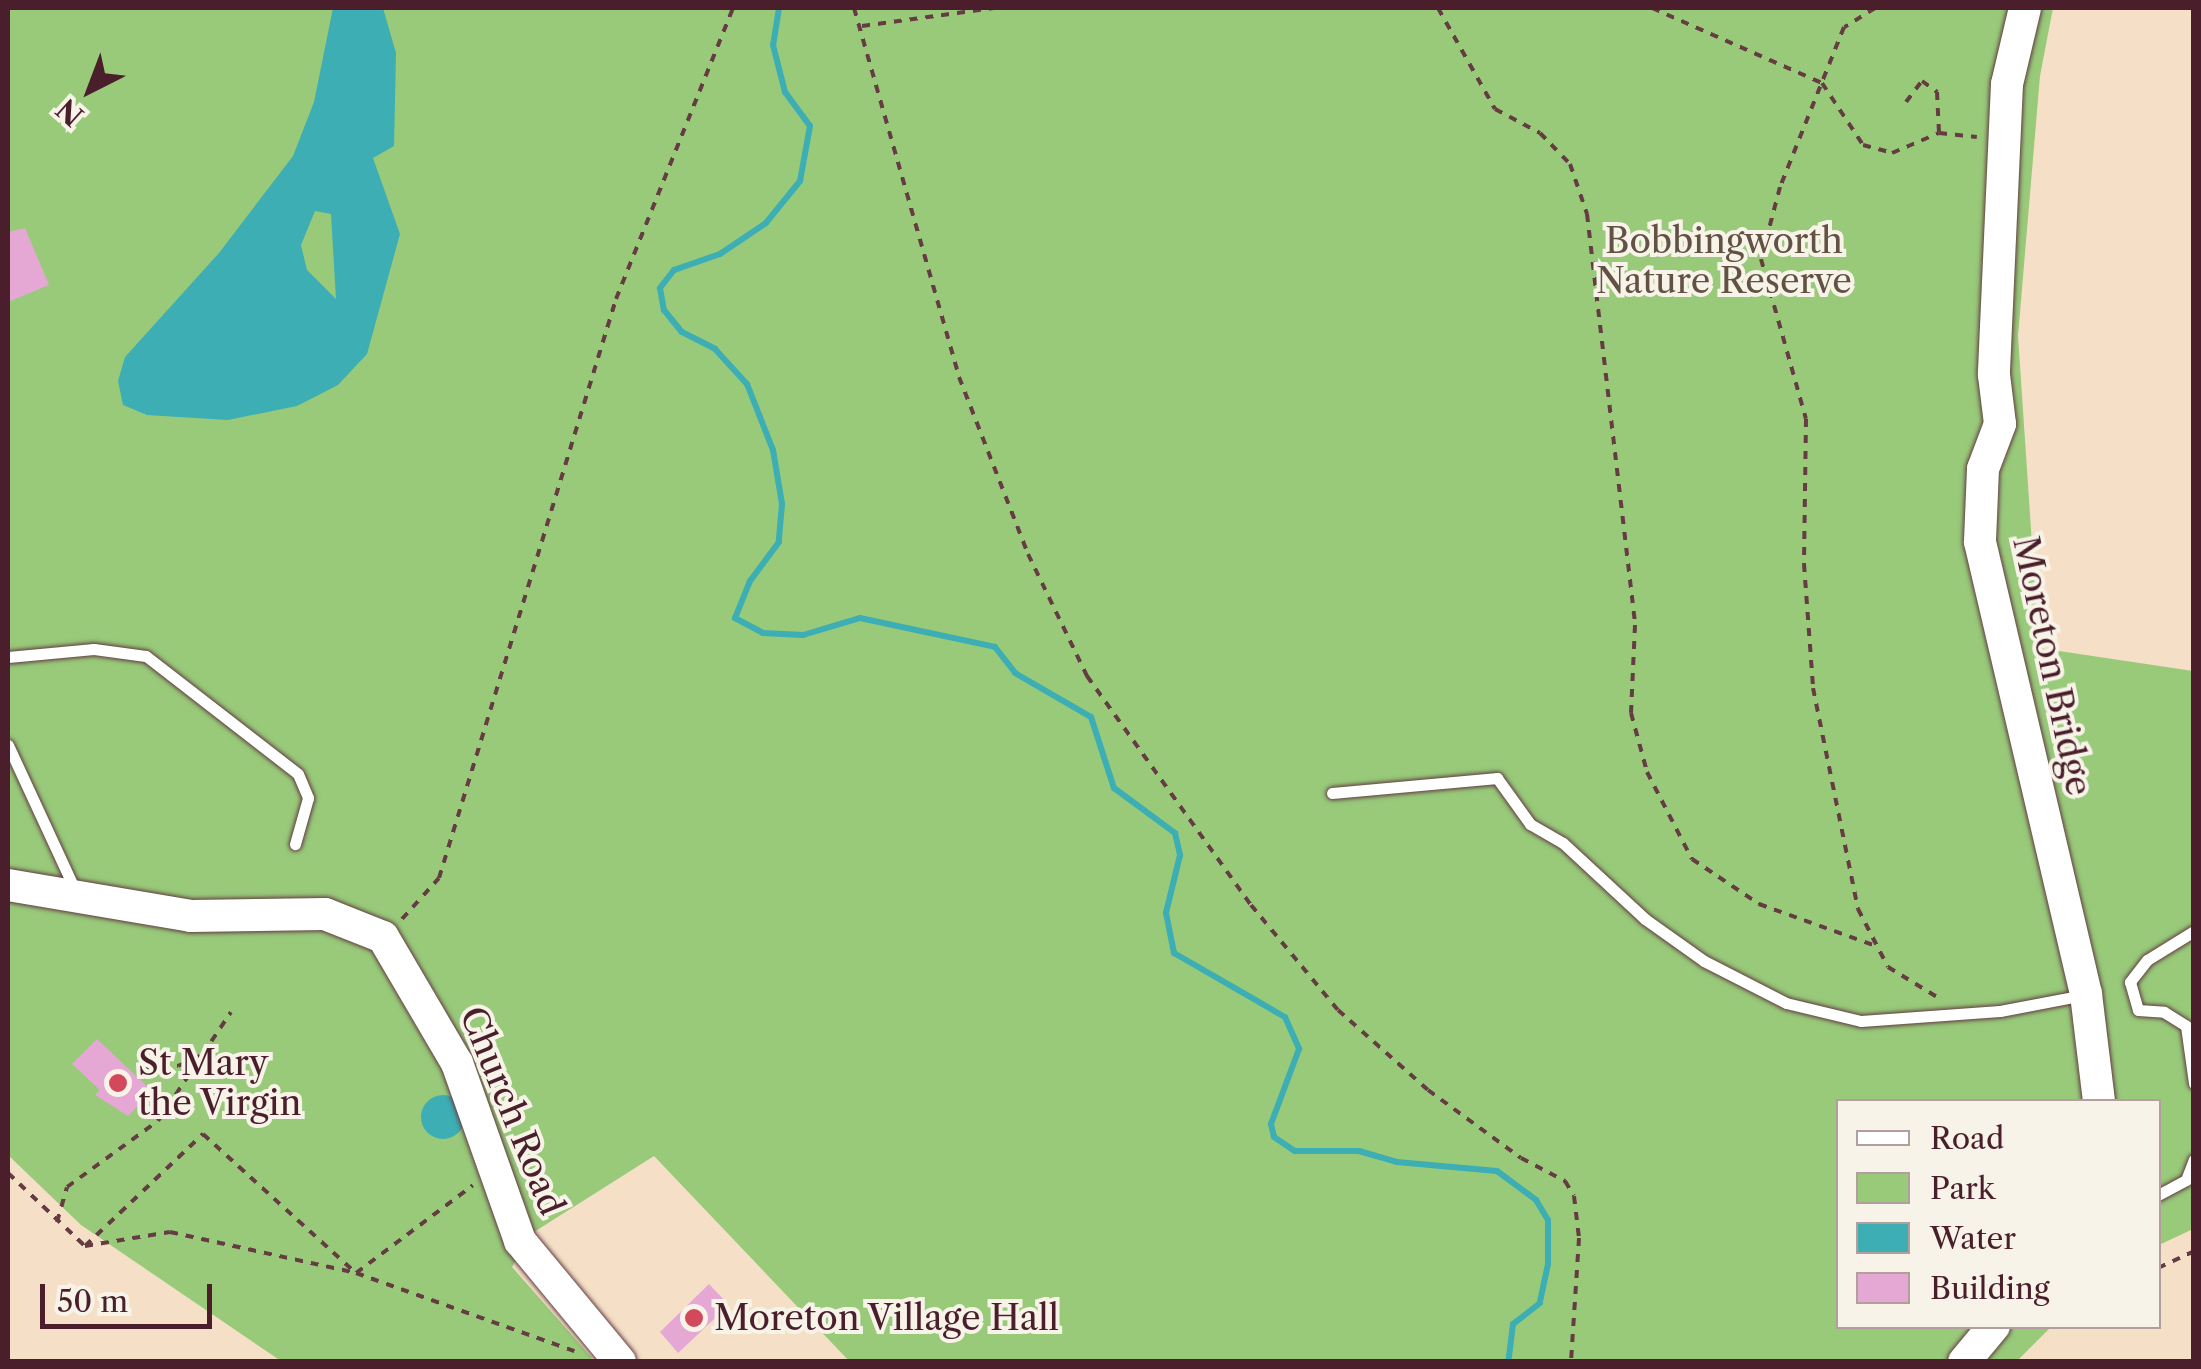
<!DOCTYPE html>
<html>
<head>
<meta charset="utf-8">
<style>
  body { margin:0 }
  #map { position:relative; width:2201px; height:1369px; overflow:hidden; background:#f5e0c7; font-family:"Libre Caslon Text",serif }
  div>[style] { position:absolute }
  .green>* { inset:0; background:#98ca7a }
  .water>* { inset:0; background:#3caeb4 }
  .round { border-radius:50% }
  .stream>* { height:6px; margin:-3px; padding:0 3px; transform-origin:3px; border-radius:3px; background:#3caeb4 }
  .building>* { inset:0; background:#e5a8d4 }
  .path>* { height:4px; margin-top:-2px; transform-origin:0; background:repeating-linear-gradient(90deg,#643c42 0 8px,transparent 0 16px) }
  .roads { filter:drop-shadow(0 0 2px #643c42) drop-shadow(0 0 2px #643c42) }
  .lane>* { height:11px; margin:-5.5px; padding:0 5.5px; transform-origin:5.5px; border-radius:5.5px; background:#fff }
  .secondary>* { height:32px; margin:-16px; padding:0 16px; transform-origin:16px; border-radius:16px; background:#fff }
  .dots>* { width:28px; height:28px; translate:-50% -50%; box-sizing:border-box; border:5px solid #f7f3e8; border-radius:50% }
  span { translate:-50% -50%; white-space:nowrap; text-align:center; line-height:1.15; -webkit-text-stroke:8px #f7f3e8; paint-order:stroke }
  .park-label { font-size:35px; color:#615243 }
  .street-label { font-size:35px; color:#4a1f2b }
  .poi-label { font-size:35px; color:#4a1f2b }
  .left { translate:0 -50%; text-align:left }
  .frame { position:absolute; inset:0; border:10px solid #4a1f2b; pointer-events:none }
  .legend { position:absolute; left:1836px; top:1099px; width:325px; height:230px; box-sizing:border-box; background:#f7f3e8; border:2px solid #b29e9c; margin:0; padding:12px 18px; list-style:none; font-size:30px; color:#4a1f2b }
  .legend li { display:flex; align-items:center; gap:20px; height:50px }
  .legend b { width:50px; border:2px solid #b29e9c }
  .north { position:absolute; left:40px; top:40px; width:100px; height:100px; -webkit-text-stroke:8px #f7f3e8; paint-order:stroke; rotate:222deg; font-size:28px; font-weight:700; line-height:40px; text-align:center; color:#4a1f2b }
  .north::after { content:''; display:block; margin:auto; width:35px; height:45px; background:#4a1f2b; clip-path:polygon(50% 0,100% 100%,50% 72%,0 100%) }
  .scale { position:absolute; left:40px; top:1284px; width:172px; height:45px; box-sizing:border-box; border:5px solid #4a1f2b; border-top:0; padding-left:12px; font-size:30px; line-height:35px; white-space:nowrap; color:#4a1f2b; -webkit-text-stroke:8px #f7f3e8; paint-order:stroke }
</style>
</head>
<body>
<div id="map">
  <div class="green">
    <div style="clip-path:polygon(8px 8px,2053px 8px,2040px 76px,2018px 336px,2039px 648px,2193px 671px,2193px 1229px,2159px 1245px,2158px 1102px,1838px 1102px,1838px 1326px,2051px 1327px,2017px 1361px,850px 1362px,654px 1156px,534px 1232px,512px 1267px,592px 1358px,588px 1361px,281px 1361px,81px 1225px,8px 1155px)"></div>
  </div>
  <div class="water">
    <div style="clip-path:polygon(evenodd,333px 8px,383px 8px,396px 53px,394px 146px,373px 158px,400px 234px,367px 354px,338px 385px,297px 406px,228px 420px,147px 415px,123px 405px,118px 381px,125px 357px,219px 253px,293px 156px,314px 102px,333px 8px,315px 211px,331px 214px,336px 299px,307px 270px,301px 245px,315px 211px)"></div>
    <div class="round" style="left:421px;top:1095px;width:44px;height:44px"></div>
  </div>
  <div class="stream">
    <div style="left:779px;top:8px;width:37px;rotate:99deg"></div>
    <div style="left:773px;top:45px;width:49px;rotate:75.7deg"></div>
    <div style="left:785px;top:92px;width:42px;rotate:53.7deg"></div>
    <div style="left:810px;top:126px;width:56px;rotate:100.3deg"></div>
    <div style="left:800px;top:181px;width:54px;rotate:129deg"></div>
    <div style="left:766px;top:223px;width:55px;rotate:146deg"></div>
    <div style="left:720px;top:254px;width:49px;rotate:160.8deg"></div>
    <div style="left:674px;top:270px;width:23px;rotate:128deg"></div>
    <div style="left:660px;top:288px;width:22px;rotate:80deg"></div>
    <div style="left:664px;top:310px;width:28px;rotate:51deg"></div>
    <div style="left:682px;top:332px;width:37px;rotate:27deg"></div>
    <div style="left:715px;top:349px;width:47px;rotate:47.6deg"></div>
    <div style="left:747px;top:384px;width:71px;rotate:68.5deg"></div>
    <div style="left:773px;top:450px;width:55px;rotate:80.5deg"></div>
    <div style="left:782px;top:504px;width:38px;rotate:95deg"></div>
    <div style="left:779px;top:542px;width:49px;rotate:126.6deg"></div>
    <div style="left:750px;top:581px;width:40px;rotate:112deg"></div>
    <div style="left:735px;top:618px;width:32px;rotate:28deg"></div>
    <div style="left:763px;top:633px;width:40px;rotate:2.9deg"></div>
    <div style="left:803px;top:635px;width:59px;rotate:-16.6deg"></div>
    <div style="left:860px;top:618px;width:138px;rotate:12.1deg"></div>
    <div style="left:995px;top:647px;width:33px;rotate:52deg"></div>
    <div style="left:1015px;top:673px;width:88px;rotate:30.1deg"></div>
    <div style="left:1091px;top:717px;width:75px;rotate:72.1deg"></div>
    <div style="left:1114px;top:788px;width:76px;rotate:36.4deg"></div>
    <div style="left:1175px;top:833px;width:23px;rotate:77deg"></div>
    <div style="left:1180px;top:855px;width:60px;rotate:103.6deg"></div>
    <div style="left:1166px;top:913px;width:41px;rotate:78.7deg"></div>
    <div style="left:1174px;top:953px;width:128px;rotate:30deg"></div>
    <div style="left:1285px;top:1017px;width:35px;rotate:66deg"></div>
    <div style="left:1299px;top:1049px;width:80px;rotate:110.5deg"></div>
    <div style="left:1271px;top:1124px;width:13px;rotate:77deg"></div>
    <div style="left:1274px;top:1137px;width:25px;rotate:34deg"></div>
    <div style="left:1295px;top:1151px;width:64px"></div>
    <div style="left:1359px;top:1151px;width:40px;rotate:16deg"></div>
    <div style="left:1397px;top:1162px;width:100px;rotate:5.1deg"></div>
    <div style="left:1497px;top:1171px;width:49px;rotate:36.6deg"></div>
    <div style="left:1536px;top:1200px;width:23px;rotate:59deg"></div>
    <div style="left:1548px;top:1220px;width:44px;rotate:90deg"></div>
    <div style="left:1548px;top:1264px;width:40px;rotate:102deg"></div>
    <div style="left:1540px;top:1303px;width:34px;rotate:142deg"></div>
    <div style="left:1513px;top:1324px;width:38px;rotate:97deg"></div>
  </div>
  <div class="building">
    <div style="clip-path:polygon(25px 228px,49px 285px,8px 302px,8px 232px)"></div>
    <div style="clip-path:polygon(97px 1039px,152px 1091px,128px 1116px,95px 1095px,100px 1090px,72px 1064px)"></div>
    <div style="clip-path:polygon(709px 1284px,729px 1305px,678px 1353px,660px 1332px)"></div>
  </div>
  <div class="path">
    <div style="left:854px;top:8px;width:384px;rotate:74.1deg"></div>
    <div style="left:959px;top:377px;width:190px;rotate:68.7deg"></div>
    <div style="left:1028px;top:554px;width:136px;rotate:64.2deg"></div>
    <div style="left:1087px;top:676px;width:282px;rotate:54.4deg"></div>
    <div style="left:1251px;top:905px;width:136px;rotate:50.4deg"></div>
    <div style="left:1338px;top:1010px;width:120px;rotate:41.6deg"></div>
    <div style="left:1428px;top:1090px;width:115px;rotate:36.2deg"></div>
    <div style="left:1521px;top:1158px;width:50px;rotate:27.6deg"></div>
    <div style="left:1565px;top:1181px;width:17px;rotate:59deg"></div>
    <div style="left:1574px;top:1196px;width:42px;rotate:83.2deg"></div>
    <div style="left:1579px;top:1238px;width:124px;rotate:93.7deg"></div>
    <div style="left:1438px;top:8px;width:116px;rotate:60.6deg"></div>
    <div style="left:1495px;top:109px;width:51px;rotate:28.1deg"></div>
    <div style="left:1540px;top:133px;width:43px;rotate:45.9deg"></div>
    <div style="left:1570px;top:164px;width:53px;rotate:71.2deg"></div>
    <div style="left:1587px;top:214px;width:414px;rotate:83.3deg"></div>
    <div style="left:1635px;top:625px;width:88px;rotate:92.6deg"></div>
    <div style="left:1631px;top:713px;width:61px;rotate:74.8deg"></div>
    <div style="left:1647px;top:772px;width:98px;rotate:62.7deg"></div>
    <div style="left:1692px;top:859px;width:81px;rotate:33.9deg"></div>
    <div style="left:1759px;top:904px;width:121px;rotate:19.8deg"></div>
    <div style="left:1652px;top:8px;width:186px;rotate:23.8deg"></div>
    <div style="left:1822px;top:83px;width:74px;rotate:56.5deg"></div>
    <div style="left:1863px;top:145px;width:30px;rotate:15deg"></div>
    <div style="left:1892px;top:153px;width:51px;rotate:-23.1deg"></div>
    <div style="left:1939px;top:133px;width:38px;rotate:6deg"></div>
    <div style="left:1875px;top:8px;width:36px;rotate:148deg"></div>
    <div style="left:1844px;top:27px;width:172px;rotate:111.8deg"></div>
    <div style="left:1780px;top:187px;width:74px;rotate:104.8deg"></div>
    <div style="left:1761px;top:259px;width:166px;rotate:74.3deg"></div>
    <div style="left:1806px;top:419px;width:145px;rotate:90.8deg"></div>
    <div style="left:1804px;top:564px;width:124px;rotate:85.8deg"></div>
    <div style="left:1813px;top:688px;width:226px;rotate:78.5deg"></div>
    <div style="left:1858px;top:909px;width:65px;rotate:62.7deg"></div>
    <div style="left:1888px;top:967px;width:57px;rotate:31.5deg"></div>
    <div style="left:862px;top:26px;width:133px;rotate:-7.8deg"></div>
    <div style="left:1906px;top:102px;width:26px;rotate:-53deg"></div>
    <div style="left:1922px;top:81px;width:19px;rotate:36deg"></div>
    <div style="left:1937px;top:92px;width:41px;rotate:87.2deg"></div>
    <div style="left:402px;top:919px;width:55px;rotate:-47.9deg"></div>
    <div style="left:439px;top:878px;width:605px;rotate:-73deg"></div>
    <div style="left:616px;top:299px;width:314px;rotate:-68.1deg"></div>
    <div style="left:145px;top:1067px;width:33px;rotate:-2deg"></div>
    <div style="left:178px;top:1066px;width:31px;rotate:-25deg"></div>
    <div style="left:8px;top:1173px;width:106px;rotate:43.5deg"></div>
    <div style="left:85px;top:1246px;width:86px;rotate:-9.4deg"></div>
    <div style="left:170px;top:1232px;width:190px;rotate:12.4deg"></div>
    <div style="left:356px;top:1273px;width:232px;rotate:19.7deg"></div>
    <div style="left:57px;top:1222px;width:36px;rotate:-74deg"></div>
    <div style="left:67px;top:1187px;width:112px;rotate:-36deg"></div>
    <div style="left:158px;top:1121px;width:131px;rotate:-56.2deg"></div>
    <div style="left:85px;top:1246px;width:163px;rotate:-43.5deg"></div>
    <div style="left:203px;top:1134px;width:207px;rotate:42.3deg"></div>
    <div style="left:356px;top:1273px;width:146px;rotate:-36.9deg"></div>
    <div style="left:2158px;top:1268px;width:40px;rotate:-25deg"></div>
  </div>
  <div class="roads">
    <div class="lane">
      <div style="left:8px;top:657px;width:86px;rotate:-5.3deg"></div>
      <div style="left:94px;top:649px;width:52px;rotate:7.7deg"></div>
      <div style="left:146px;top:656px;width:192px;rotate:37.8deg"></div>
      <div style="left:298px;top:774px;width:26px;rotate:67deg"></div>
      <div style="left:308px;top:798px;width:48px;rotate:105.8deg"></div>
      <div style="left:8px;top:745px;width:162px;rotate:65.2deg"></div>
      <div style="left:1332px;top:793px;width:166px;rotate:-5.2deg"></div>
      <div style="left:1497px;top:778px;width:57px;rotate:54.3deg"></div>
      <div style="left:1530px;top:824px;width:38px;rotate:30deg"></div>
      <div style="left:1563px;top:843px;width:112px;rotate:42.8deg"></div>
      <div style="left:1645px;top:919px;width:72px;rotate:35.4deg"></div>
      <div style="left:1704px;top:961px;width:92px;rotate:27.1deg"></div>
      <div style="left:1786px;top:1003px;width:77px;rotate:13.5deg"></div>
      <div style="left:1861px;top:1021px;width:139px;rotate:-4.1deg"></div>
      <div style="left:2000px;top:1011px;width:86px;rotate:-10.8deg"></div>
      <div style="left:2194px;top:931px;width:55px;rotate:148.3deg"></div>
      <div style="left:2147px;top:960px;width:28px;rotate:128deg"></div>
      <div style="left:2130px;top:982px;width:29px;rotate:74deg"></div>
      <div style="left:2138px;top:1010px;width:26px;rotate:4deg"></div>
      <div style="left:2164px;top:1012px;width:26px;rotate:32deg"></div>
      <div style="left:2186px;top:1026px;width:58px;rotate:82deg"></div>
      <div style="left:2158px;top:1195px;width:32px;rotate:-28deg"></div>
      <div style="left:2186px;top:1180px;width:22px;rotate:-69deg"></div>
    </div>
    <div class="secondary">
      <div style="left:2025px;top:8px;width:78px;rotate:103.3deg"></div>
      <div style="left:2007px;top:84px;width:291px;rotate:92.6deg"></div>
      <div style="left:1994px;top:375px;width:49px;rotate:83deg"></div>
      <div style="left:2000px;top:424px;width:48px;rotate:110.7deg"></div>
      <div style="left:1983px;top:469px;width:73px;rotate:92.4deg"></div>
      <div style="left:1980px;top:542px;width:464px;rotate:76.8deg"></div>
      <div style="left:2086px;top:994px;width:109px;rotate:83.1deg"></div>
      <div style="left:8px;top:885px;width:186px;rotate:9.6deg"></div>
      <div style="left:191px;top:916px;width:134px;rotate:-0.9deg"></div>
      <div style="left:325px;top:914px;width:62px;rotate:21.6deg"></div>
      <div style="left:383px;top:937px;width:146px;rotate:59.6deg"></div>
      <div style="left:457px;top:1063px;width:189px;rotate:70.5deg"></div>
      <div style="left:520px;top:1241px;width:157px;rotate:50.4deg"></div>
      <div style="left:1964px;top:1362px;width:47px;rotate:-50.2deg"></div>
    </div>
  </div>
  <div class="dots">
    <div style="left:118px;top:1083px;background:#d1495b"></div>
    <div style="left:694px;top:1318px;background:#d1495b"></div>
  </div>
  <div class="park-label">
    <span style="left:1724px;top:261px">Bobbingworth<br>Nature Reserve</span>
  </div>
  <div class="street-label">
    <span style="left:2052px;top:666px;rotate:78deg">Moreton Bridge</span>
    <span style="left:512px;top:1111px;rotate:68deg">Church Road</span>
  </div>
  <div class="poi-label">
    <span class="left" style="left:138px;top:1083px">St Mary<br>the Virgin</span>
    <span class="left" style="left:714px;top:1318px">Moreton Village Hall</span>
  </div>
  <div class="frame"></div>
  <ul class="legend">
  <li><b style="height:12px;background:#fff"></b>Road</li>
  <li><b style="height:28px;background:#98ca7a"></b>Park</li>
  <li><b style="height:28px;background:#3caeb4"></b>Water</li>
  <li><b style="height:28px;background:#e5a8d4"></b>Building</li>
  </ul>
  <div class="north">N</div>
  <div class="scale">50 m</div>
</div>
</body>
</html>
